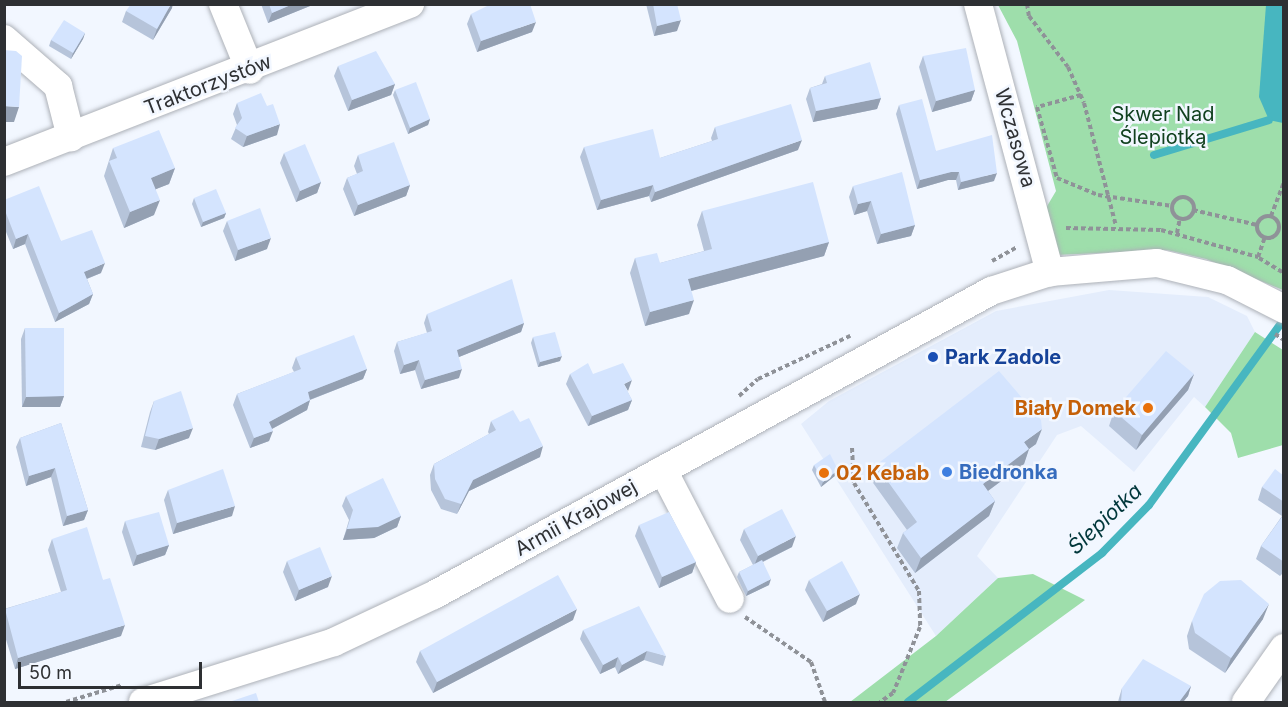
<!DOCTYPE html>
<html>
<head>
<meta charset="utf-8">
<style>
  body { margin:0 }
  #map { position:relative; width:1288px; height:707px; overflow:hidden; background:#f2f7ff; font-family:Inter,sans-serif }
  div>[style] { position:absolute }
  .built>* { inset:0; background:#e4edfc }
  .green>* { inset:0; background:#9edeab }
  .water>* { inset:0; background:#47b6c0 }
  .stream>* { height:8px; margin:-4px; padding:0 4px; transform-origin:4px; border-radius:4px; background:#47b6c0 }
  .path>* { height:4px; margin-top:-2px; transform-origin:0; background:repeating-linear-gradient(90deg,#8f9298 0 4.5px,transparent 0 7.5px) }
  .path>.ring { margin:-2px; padding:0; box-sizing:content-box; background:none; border:4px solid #8f9298; border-radius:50% }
  .roads { filter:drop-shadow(0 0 2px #adb1b8) drop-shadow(0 0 2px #adb1b8) }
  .minor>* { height:28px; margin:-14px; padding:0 14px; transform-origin:14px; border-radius:14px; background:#fff }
  .wall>* { inset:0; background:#b6c4da }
  .shaded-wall>* { inset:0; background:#94a0b2 }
  .building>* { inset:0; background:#d4e4fe }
  .dots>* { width:16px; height:16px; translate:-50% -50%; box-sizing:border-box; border:3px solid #f2f7ff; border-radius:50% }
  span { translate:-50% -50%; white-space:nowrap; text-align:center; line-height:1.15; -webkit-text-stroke:5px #f2f7ff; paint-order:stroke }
  .street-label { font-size:20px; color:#2e3033 }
  .park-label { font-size:20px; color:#11411f }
  .transit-label { font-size:20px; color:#164399; font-weight:700 }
  .left { translate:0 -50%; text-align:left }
  .food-label { font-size:20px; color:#c56008; font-weight:700 }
  .right { translate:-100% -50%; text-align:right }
  .shop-label { font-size:20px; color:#366cbe; font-weight:700 }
  .water-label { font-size:21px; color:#01373b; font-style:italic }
  .frame { position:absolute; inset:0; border:6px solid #2e3033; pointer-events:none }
  .scale { position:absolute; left:18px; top:662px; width:184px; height:27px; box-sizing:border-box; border:3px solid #2e3033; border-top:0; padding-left:8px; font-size:18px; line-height:21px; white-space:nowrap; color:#2e3033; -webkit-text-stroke:4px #f2f7ff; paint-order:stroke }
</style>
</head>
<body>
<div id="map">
  <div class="built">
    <div style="clip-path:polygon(1109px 290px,1208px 297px,1247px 316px,1255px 332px,1205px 407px,1194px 397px,1134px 472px,1081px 426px,1057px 435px,977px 556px,998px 578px,936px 636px,801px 424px,829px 401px,996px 311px)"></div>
  </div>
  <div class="green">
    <div style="clip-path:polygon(998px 5px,1283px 5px,1283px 290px,1206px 259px,1167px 250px,1056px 255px,1043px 213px,1056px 191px,1017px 41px)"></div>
    <div style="clip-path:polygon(1255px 332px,1283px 350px,1283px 445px,1238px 458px,1231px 433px,1205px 407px)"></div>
    <div style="clip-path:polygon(1033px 574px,1085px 600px,945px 702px,850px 702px,936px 636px,998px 578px)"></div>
  </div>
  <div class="water">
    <div style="clip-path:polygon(1266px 5px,1283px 5px,1283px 123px,1269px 120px,1259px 97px)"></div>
  </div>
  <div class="stream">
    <div style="left:1154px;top:155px;width:120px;rotate:-16.9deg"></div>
    <div style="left:908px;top:702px;width:245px;rotate:-37.5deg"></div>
    <div style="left:1102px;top:553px;width:67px;rotate:-45.6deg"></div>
    <div style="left:1149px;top:505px;width:230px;rotate:-54deg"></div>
  </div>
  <div class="path">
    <div style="left:1027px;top:4px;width:12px;rotate:81deg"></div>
    <div style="left:1029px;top:16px;width:64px;rotate:52.6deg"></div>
    <div style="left:1068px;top:67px;width:39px;rotate:66deg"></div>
    <div style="left:1084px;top:103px;width:127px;rotate:75.4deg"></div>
    <div style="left:1081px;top:95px;width:46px;rotate:164.7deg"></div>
    <div style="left:1037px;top:107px;width:74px;rotate:74.3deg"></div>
    <div style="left:1057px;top:178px;width:44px;rotate:22.5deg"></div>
    <div style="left:1098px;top:195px;width:75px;rotate:8.5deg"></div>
    <div class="ring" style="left:1172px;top:197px;width:18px;height:18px"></div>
    <div style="left:1193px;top:210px;width:66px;rotate:13.2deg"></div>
    <div style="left:1271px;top:216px;width:36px;rotate:-69deg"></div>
    <div class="ring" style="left:1257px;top:216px;width:18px;height:18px"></div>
    <div style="left:1066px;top:228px;width:95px;rotate:1.2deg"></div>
    <div style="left:1161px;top:230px;width:101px;rotate:15.6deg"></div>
    <div style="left:1258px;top:257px;width:21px;rotate:-71deg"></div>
    <div style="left:1177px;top:233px;width:15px;rotate:-79deg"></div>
    <div style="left:1259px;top:258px;width:29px;rotate:31deg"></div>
    <div style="left:992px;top:261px;width:29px;rotate:-29deg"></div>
    <div style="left:1275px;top:334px;width:11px;rotate:34deg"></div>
    <div style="left:739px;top:396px;width:25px;rotate:-42deg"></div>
    <div style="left:758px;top:379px;width:102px;rotate:-25.1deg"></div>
    <div style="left:852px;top:448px;width:35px;rotate:87deg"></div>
    <div style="left:854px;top:483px;width:126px;rotate:59deg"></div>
    <div style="left:919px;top:591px;width:36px;rotate:88deg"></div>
    <div style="left:920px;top:627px;width:71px;rotate:112.2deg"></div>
    <div style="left:893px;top:693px;width:16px;rotate:145deg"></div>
    <div style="left:745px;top:617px;width:80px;rotate:34.3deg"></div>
    <div style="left:811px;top:662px;width:42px;rotate:70.7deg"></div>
    <div style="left:66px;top:702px;width:59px;rotate:-16.9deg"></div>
  </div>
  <div class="roads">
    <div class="minor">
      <div style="left:223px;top:4px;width:71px;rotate:67.8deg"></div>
      <div style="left:978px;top:4px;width:278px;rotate:75deg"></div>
      <div style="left:4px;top:39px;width:72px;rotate:41deg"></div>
      <div style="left:58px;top:86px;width:53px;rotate:75.7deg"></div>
      <div style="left:4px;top:162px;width:436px;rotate:-21.3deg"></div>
      <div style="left:663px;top:470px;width:145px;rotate:62.6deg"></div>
      <div style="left:143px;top:702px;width:200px;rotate:-17.4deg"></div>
      <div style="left:334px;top:642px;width:110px;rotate:-25.2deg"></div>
      <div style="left:434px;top:595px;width:635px;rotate:-28.62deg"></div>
      <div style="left:991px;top:291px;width:62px;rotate:-17.9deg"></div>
      <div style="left:1050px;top:272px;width:107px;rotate:-4.8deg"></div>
      <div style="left:1157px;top:263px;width:72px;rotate:13.7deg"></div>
      <div style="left:1227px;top:280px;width:64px;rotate:27deg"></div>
      <div style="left:1246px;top:702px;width:66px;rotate:-54.9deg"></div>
    </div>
  </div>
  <div class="wall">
    <div style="clip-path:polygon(261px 4px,315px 4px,268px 23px)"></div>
    <div style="clip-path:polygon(646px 4px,677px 4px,677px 31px,654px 36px)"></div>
    <div style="clip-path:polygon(172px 8px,153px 40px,122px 22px,126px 11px)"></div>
    <div style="clip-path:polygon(471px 14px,532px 32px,477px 52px,467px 24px)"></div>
    <div style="clip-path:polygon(85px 33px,83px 39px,71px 59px,49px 46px,51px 40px)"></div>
    <div style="clip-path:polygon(923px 56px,975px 90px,971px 101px,932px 112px,919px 67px)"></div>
    <div style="clip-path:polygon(338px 66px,395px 84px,391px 95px,348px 111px,334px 76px)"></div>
    <div style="clip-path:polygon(825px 76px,881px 98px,877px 109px,813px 122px,806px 99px,810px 88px,822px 84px)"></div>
    <div style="clip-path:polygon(395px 90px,430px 119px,428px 125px,408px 134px,393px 95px)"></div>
    <div style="clip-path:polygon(237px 103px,277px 135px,243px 147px,231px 139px,237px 125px,233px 114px)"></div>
    <div style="clip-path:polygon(899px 105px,936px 151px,994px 181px,958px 190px,956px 180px,948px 180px,917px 189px,896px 114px)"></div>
    <div style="clip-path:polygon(715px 127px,798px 150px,651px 202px,649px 196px,597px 210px,580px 157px,584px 147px,660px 158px,712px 141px,711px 138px)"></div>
    <div style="clip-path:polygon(113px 148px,175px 168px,169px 184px,156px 189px,154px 215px,124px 228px,104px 176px)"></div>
    <div style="clip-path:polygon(284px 153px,321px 182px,317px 193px,296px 202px,280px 163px)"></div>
    <div style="clip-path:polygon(358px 155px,410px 185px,406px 196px,354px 216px,343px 189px,347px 178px,357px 174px,354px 166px)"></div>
    <div style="clip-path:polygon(853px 186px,915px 225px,911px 236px,877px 244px,867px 211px,854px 215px,849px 197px)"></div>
    <div style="clip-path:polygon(194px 198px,226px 213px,224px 218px,201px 227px,192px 204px)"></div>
    <div style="clip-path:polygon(4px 200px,61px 241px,101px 273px,87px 279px,93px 294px,89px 304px,55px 322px,25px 244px,13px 249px,4px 227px)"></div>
    <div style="clip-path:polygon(702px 211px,829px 242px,824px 256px,691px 291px,689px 314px,645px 326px,630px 273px,635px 258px,660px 263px,704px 251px,697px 225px)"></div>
    <div style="clip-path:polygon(227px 221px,267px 249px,235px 261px,223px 231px)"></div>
    <div style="clip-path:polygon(427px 314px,524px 323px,521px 332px,459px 357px,459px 378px,421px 389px,415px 370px,400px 374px,394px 351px,397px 342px,427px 333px,424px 323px)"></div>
    <div style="clip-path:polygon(25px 328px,64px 396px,60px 407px,22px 407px,21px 339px)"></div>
    <div style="clip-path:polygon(533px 337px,560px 361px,538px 367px,531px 343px)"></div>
    <div style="clip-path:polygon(296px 357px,367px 369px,363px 379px,310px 400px,307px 410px,272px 429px,269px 441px,250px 448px,233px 405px,237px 394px,294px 372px,292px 368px)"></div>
    <div style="clip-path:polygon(570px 374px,593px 374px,627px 391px,632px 400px,628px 410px,588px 426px,566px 384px)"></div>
    <div style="clip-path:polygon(1194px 374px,1188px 390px,1136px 450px,1109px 426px,1114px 411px)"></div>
    <div style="clip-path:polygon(154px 401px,189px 438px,155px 450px,141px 447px,150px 412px)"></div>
    <div style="clip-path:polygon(491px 421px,540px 457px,469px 491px,457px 514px,441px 509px,431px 490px,430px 475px,434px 464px,489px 434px,488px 432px)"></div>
    <div style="clip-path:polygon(61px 423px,88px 510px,84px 520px,63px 526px,51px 477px,26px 486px,16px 447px,20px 438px)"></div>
    <div style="clip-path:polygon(1036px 444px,1029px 449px,1024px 464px,988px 491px,995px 501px,989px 516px,915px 573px,897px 548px,903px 533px,907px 530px,871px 480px,876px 465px)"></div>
    <div style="clip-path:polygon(814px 465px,838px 470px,836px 475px,821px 487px,812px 470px)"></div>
    <div style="clip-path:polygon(1284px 476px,1284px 572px,1280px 576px,1256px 559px,1261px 546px,1282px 516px,1258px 500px,1262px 487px)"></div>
    <div style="clip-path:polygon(168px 490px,232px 516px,173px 534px,164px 500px)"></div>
    <div style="clip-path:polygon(346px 496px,401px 516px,397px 527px,374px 538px,343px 540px,349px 520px,342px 506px)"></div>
    <div style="clip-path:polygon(125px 521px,169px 545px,165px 555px,133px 566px,122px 532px)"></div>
    <div style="clip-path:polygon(639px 525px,696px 562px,692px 573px,659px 588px,635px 536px)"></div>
    <div style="clip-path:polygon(744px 529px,792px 547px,763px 562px,769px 585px,746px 596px,737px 577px,739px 572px,753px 565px,740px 540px)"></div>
    <div style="clip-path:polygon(52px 539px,103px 580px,121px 636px,15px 669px,4px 633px,4px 609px,61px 592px,48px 550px)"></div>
    <div style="clip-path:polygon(287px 561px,328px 587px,295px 601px,283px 572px)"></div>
    <div style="clip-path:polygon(809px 580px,856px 604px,823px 622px,805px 590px)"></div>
    <div style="clip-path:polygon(1263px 619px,1225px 673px,1189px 649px,1187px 636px,1192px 621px)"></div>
    <div style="clip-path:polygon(573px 620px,433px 693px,416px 662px,420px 651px)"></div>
    <div style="clip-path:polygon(583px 630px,666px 656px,663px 666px,644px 660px,618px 674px,615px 667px,600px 674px,580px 639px)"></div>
    <div style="clip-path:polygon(1191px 686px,1188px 696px,1183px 702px,1118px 702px,1119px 698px,1122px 688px)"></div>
  </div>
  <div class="shaded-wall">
    <div style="clip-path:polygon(171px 4px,173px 4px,172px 8px,153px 40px,157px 29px)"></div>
    <div style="clip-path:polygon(293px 4px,315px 4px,268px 23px,272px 13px)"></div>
    <div style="clip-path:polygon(681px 20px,677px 31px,654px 36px,657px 26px)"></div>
    <div style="clip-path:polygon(536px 22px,532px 32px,477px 52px,481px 41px)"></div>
    <div style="clip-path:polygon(85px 33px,83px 39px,71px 59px,73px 53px)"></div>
    <div style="clip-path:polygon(395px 84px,391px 95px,348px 111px,352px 100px)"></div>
    <div style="clip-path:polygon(975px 90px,971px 101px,932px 112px,936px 101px)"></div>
    <div style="clip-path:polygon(881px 98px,877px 109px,813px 122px,816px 111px)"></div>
    <div style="clip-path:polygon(4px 106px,19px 107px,14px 122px,4px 122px)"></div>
    <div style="clip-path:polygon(430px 119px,428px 125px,408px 134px,410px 128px)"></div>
    <div style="clip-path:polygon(280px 124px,277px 135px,243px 147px,247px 136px)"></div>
    <div style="clip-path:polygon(802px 140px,798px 150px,651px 202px,655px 192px)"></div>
    <div style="clip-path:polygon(175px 168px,169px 184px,146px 193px,151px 178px)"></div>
    <div style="clip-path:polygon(951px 172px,959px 172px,956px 180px,948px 180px,917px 189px,920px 180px)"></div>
    <div style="clip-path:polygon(997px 173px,994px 181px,958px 190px,961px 182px)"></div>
    <div style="clip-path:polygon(321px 182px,317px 193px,296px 202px,300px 191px)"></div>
    <div style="clip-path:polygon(410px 185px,406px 196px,354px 216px,358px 205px)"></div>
    <div style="clip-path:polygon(653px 185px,649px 196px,597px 210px,601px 200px)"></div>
    <div style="clip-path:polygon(160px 200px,154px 215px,124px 228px,130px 212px)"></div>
    <div style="clip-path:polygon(871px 201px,867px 211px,854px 215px,858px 204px)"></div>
    <div style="clip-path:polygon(226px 213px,224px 218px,201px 227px,203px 222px)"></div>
    <div style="clip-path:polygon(915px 225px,911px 236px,877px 244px,881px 234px)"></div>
    <div style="clip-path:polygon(28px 234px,25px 244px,13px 249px,16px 239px)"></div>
    <div style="clip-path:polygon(271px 238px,267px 249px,235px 261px,238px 250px)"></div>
    <div style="clip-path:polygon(829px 242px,824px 256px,683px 293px,688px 279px)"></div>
    <div style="clip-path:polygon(105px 263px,101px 273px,81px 281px,84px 272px)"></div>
    <div style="clip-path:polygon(93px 294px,89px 304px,55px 322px,59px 313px)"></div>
    <div style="clip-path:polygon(694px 300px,689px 314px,645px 326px,650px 312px)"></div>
    <div style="clip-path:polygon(524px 323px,521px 332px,454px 359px,457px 350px)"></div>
    <div style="clip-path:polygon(562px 356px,560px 361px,538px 367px,540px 362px)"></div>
    <div style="clip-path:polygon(419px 360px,415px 370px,400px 374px,404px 365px)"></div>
    <div style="clip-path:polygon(367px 369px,363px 379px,304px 402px,308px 392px)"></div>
    <div style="clip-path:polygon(462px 369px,459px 378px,421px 389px,425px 380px)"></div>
    <div style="clip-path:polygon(1194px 374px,1188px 390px,1136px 450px,1142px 435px)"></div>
    <div style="clip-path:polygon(632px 380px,628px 391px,624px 384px)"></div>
    <div style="clip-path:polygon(64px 396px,60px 407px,22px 407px,26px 397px)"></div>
    <div style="clip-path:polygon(310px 400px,307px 410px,266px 432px,269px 422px)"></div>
    <div style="clip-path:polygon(632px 400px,628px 410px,588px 426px,592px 416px)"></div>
    <div style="clip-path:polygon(193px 428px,189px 438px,155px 450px,159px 439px)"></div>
    <div style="clip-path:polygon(1042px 429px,1036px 444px,1029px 449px,1024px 464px,977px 499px,983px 484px,1024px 442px)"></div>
    <div style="clip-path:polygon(273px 431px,269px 441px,250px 448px,254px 438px)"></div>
    <div style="clip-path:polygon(543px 446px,540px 457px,469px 491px,457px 514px,461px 504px,473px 480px)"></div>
    <div style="clip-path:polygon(55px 468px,51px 477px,26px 486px,29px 476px)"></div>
    <div style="clip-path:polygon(838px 470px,836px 475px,821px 487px,823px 482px)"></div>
    <div style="clip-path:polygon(995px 501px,989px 516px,915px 573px,921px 558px)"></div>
    <div style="clip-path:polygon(235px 506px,232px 516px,173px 534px,177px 523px)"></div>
    <div style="clip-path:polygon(88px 510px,84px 520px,63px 526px,67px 516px)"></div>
    <div style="clip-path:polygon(401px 516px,397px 527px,374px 538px,343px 540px,347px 529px)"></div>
    <div style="clip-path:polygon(796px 536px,792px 547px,754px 566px,758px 556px)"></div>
    <div style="clip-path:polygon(169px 545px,165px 555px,133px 566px,137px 555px)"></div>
    <div style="clip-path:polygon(696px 562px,692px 573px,659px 588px,662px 577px)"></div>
    <div style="clip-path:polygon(332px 576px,328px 587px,295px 601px,299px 590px)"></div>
    <div style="clip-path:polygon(771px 579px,769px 585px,746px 596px,748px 591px)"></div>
    <div style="clip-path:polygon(860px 594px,856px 604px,823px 622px,827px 611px)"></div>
    <div style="clip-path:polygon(1269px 604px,1263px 619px,1225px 673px,1231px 658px)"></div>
    <div style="clip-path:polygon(577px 609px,573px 620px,433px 693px,437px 682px)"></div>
    <div style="clip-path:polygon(125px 625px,121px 636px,15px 669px,18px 658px)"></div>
    <div style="clip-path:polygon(647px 651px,644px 660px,618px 674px,622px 665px)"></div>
    <div style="clip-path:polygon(618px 657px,615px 667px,600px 674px,603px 665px)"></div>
    <div style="clip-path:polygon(1191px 686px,1188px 696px,1183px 702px,1179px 702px)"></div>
  </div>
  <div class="building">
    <div style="clip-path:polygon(131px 4px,171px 4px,157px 29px,126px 11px)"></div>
    <div style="clip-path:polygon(269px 4px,293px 4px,272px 13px)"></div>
    <div style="clip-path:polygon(491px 4px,530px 4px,536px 22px,481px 41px,471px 14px)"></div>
    <div style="clip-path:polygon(653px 4px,677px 4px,681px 20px,657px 26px)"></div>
    <div style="clip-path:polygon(64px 20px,85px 33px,73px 53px,51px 40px)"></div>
    <div style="clip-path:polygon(966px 48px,975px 90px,936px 101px,923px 56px)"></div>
    <div style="clip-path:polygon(4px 50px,16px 51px,22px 56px,19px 107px,4px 106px)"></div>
    <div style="clip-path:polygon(376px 51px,395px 84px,352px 100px,338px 66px)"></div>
    <div style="clip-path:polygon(870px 62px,881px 98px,816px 111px,810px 88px,827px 83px,825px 76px)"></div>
    <div style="clip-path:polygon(416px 82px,430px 119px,410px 128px,395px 90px)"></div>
    <div style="clip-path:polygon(261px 93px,267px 106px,273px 104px,280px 124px,247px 136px,235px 128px,242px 118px,237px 103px)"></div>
    <div style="clip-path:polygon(922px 99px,936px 151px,992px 135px,997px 173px,961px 182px,959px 172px,951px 172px,920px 180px,899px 105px)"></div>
    <div style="clip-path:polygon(791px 104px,802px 140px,655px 192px,653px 185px,601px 200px,584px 147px,653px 129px,660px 158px,718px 139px,715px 127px)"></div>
    <div style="clip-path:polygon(159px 130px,175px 168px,151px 178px,160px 200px,130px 212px,109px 161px,117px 158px,113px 148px)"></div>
    <div style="clip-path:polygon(394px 142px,410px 185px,358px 205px,347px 178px,363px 171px,358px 155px)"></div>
    <div style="clip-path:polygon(305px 144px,321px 182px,300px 191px,284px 153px)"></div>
    <div style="clip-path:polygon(902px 172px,915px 225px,881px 234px,871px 201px,858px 204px,853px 186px)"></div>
    <div style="clip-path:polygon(813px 182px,829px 242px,688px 279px,694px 300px,650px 312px,635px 258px,657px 253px,660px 263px,712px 249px,702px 211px)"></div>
    <div style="clip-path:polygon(39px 186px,61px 241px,92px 230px,105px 263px,84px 272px,93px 294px,59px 313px,28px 234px,16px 239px,4px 208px,4px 200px)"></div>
    <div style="clip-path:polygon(216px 189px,226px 213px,203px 222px,194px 198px)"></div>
    <div style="clip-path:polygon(260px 208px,271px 238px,238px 250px,227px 221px)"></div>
    <div style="clip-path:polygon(512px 279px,524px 323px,457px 350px,462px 369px,425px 380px,419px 360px,404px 365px,397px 342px,432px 331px,427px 314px)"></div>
    <div style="clip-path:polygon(25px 328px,64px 328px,64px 396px,26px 397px)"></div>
    <div style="clip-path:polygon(555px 332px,562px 356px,540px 362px,533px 337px)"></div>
    <div style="clip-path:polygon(354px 335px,367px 369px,308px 392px,310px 400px,269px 422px,273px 431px,254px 438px,237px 394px,301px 369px,296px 357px)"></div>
    <div style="clip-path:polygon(1166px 351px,1194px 374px,1142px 435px,1114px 411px)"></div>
    <div style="clip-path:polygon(588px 363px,593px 374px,623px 363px,632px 380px,624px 384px,632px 400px,592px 416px,570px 374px)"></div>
    <div style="clip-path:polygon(999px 371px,1041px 420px,1042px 429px,1024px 442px,1029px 449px,983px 484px,995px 501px,921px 558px,903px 533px,917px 522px,876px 465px)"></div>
    <div style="clip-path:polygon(181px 391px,193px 428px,159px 439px,145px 436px,154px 401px)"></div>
    <div style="clip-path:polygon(513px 410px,520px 422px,529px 418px,543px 446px,473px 480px,461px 504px,445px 499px,435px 479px,434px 464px,496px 430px,491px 421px)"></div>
    <div style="clip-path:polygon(61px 423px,88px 510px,67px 516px,55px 468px,29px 476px,20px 438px)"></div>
    <div style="clip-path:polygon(830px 454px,838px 470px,823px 482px,814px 465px)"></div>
    <div style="clip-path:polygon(223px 469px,235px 506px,177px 523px,168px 490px)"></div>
    <div style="clip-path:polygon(1275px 469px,1284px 476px,1284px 502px,1262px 487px)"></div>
    <div style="clip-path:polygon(383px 478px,401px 516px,378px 527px,347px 529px,353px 510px,346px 496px)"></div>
    <div style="clip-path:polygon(782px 509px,796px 536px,758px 556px,744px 529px)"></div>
    <div style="clip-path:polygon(159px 512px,169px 545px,137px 555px,125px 521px)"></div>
    <div style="clip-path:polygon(669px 512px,696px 562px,662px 577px,639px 525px)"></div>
    <div style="clip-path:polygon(1284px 514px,1284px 562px,1261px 546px)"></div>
    <div style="clip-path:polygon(87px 527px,103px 580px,110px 578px,125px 625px,18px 658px,5px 609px,67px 590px,52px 539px)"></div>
    <div style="clip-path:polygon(320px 547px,332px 576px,299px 590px,287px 561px)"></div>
    <div style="clip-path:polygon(762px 560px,771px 579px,748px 591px,739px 572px)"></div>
    <div style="clip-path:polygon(842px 561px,860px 594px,827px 611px,809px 580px)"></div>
    <div style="clip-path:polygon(558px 575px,577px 609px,437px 682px,420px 651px)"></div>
    <div style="clip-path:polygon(1241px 580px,1269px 604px,1231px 658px,1195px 633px,1192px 621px,1204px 594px,1220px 581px)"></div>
    <div style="clip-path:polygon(639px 606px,666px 656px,647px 651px,622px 665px,618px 657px,603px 665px,583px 630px)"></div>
    <div style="clip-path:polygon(1143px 659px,1191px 686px,1179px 702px,1121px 702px,1122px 688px)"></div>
    <div style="clip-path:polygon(256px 693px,259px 702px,229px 702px)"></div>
  </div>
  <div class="dots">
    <div style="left:933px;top:357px;background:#1a4fb4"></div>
    <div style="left:1148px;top:408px;background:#e8710a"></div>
    <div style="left:947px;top:472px;background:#3f7fe0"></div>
    <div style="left:824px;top:473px;background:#e8710a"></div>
  </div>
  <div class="street-label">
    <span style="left:208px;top:85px;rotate:-21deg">Traktorzystów</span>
    <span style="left:1015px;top:138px;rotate:74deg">Wczasowa</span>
    <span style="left:576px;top:518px;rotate:-29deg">Armii Krajowej</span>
  </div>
  <div class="park-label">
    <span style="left:1163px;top:126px">Skwer Nad<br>Ślepiotką</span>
  </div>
  <div class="transit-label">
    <span class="left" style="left:945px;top:357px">Park Zadole</span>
  </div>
  <div class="food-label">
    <span class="right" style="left:1136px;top:408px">Biały Domek</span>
    <span class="left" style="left:836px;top:473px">02 Kebab</span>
  </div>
  <div class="shop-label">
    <span class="left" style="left:959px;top:472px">Biedronka</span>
  </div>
  <div class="water-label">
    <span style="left:1105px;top:519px;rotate:-43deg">Ślepiotka</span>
  </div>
  <div class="frame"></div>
  <div class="scale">50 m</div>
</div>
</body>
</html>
